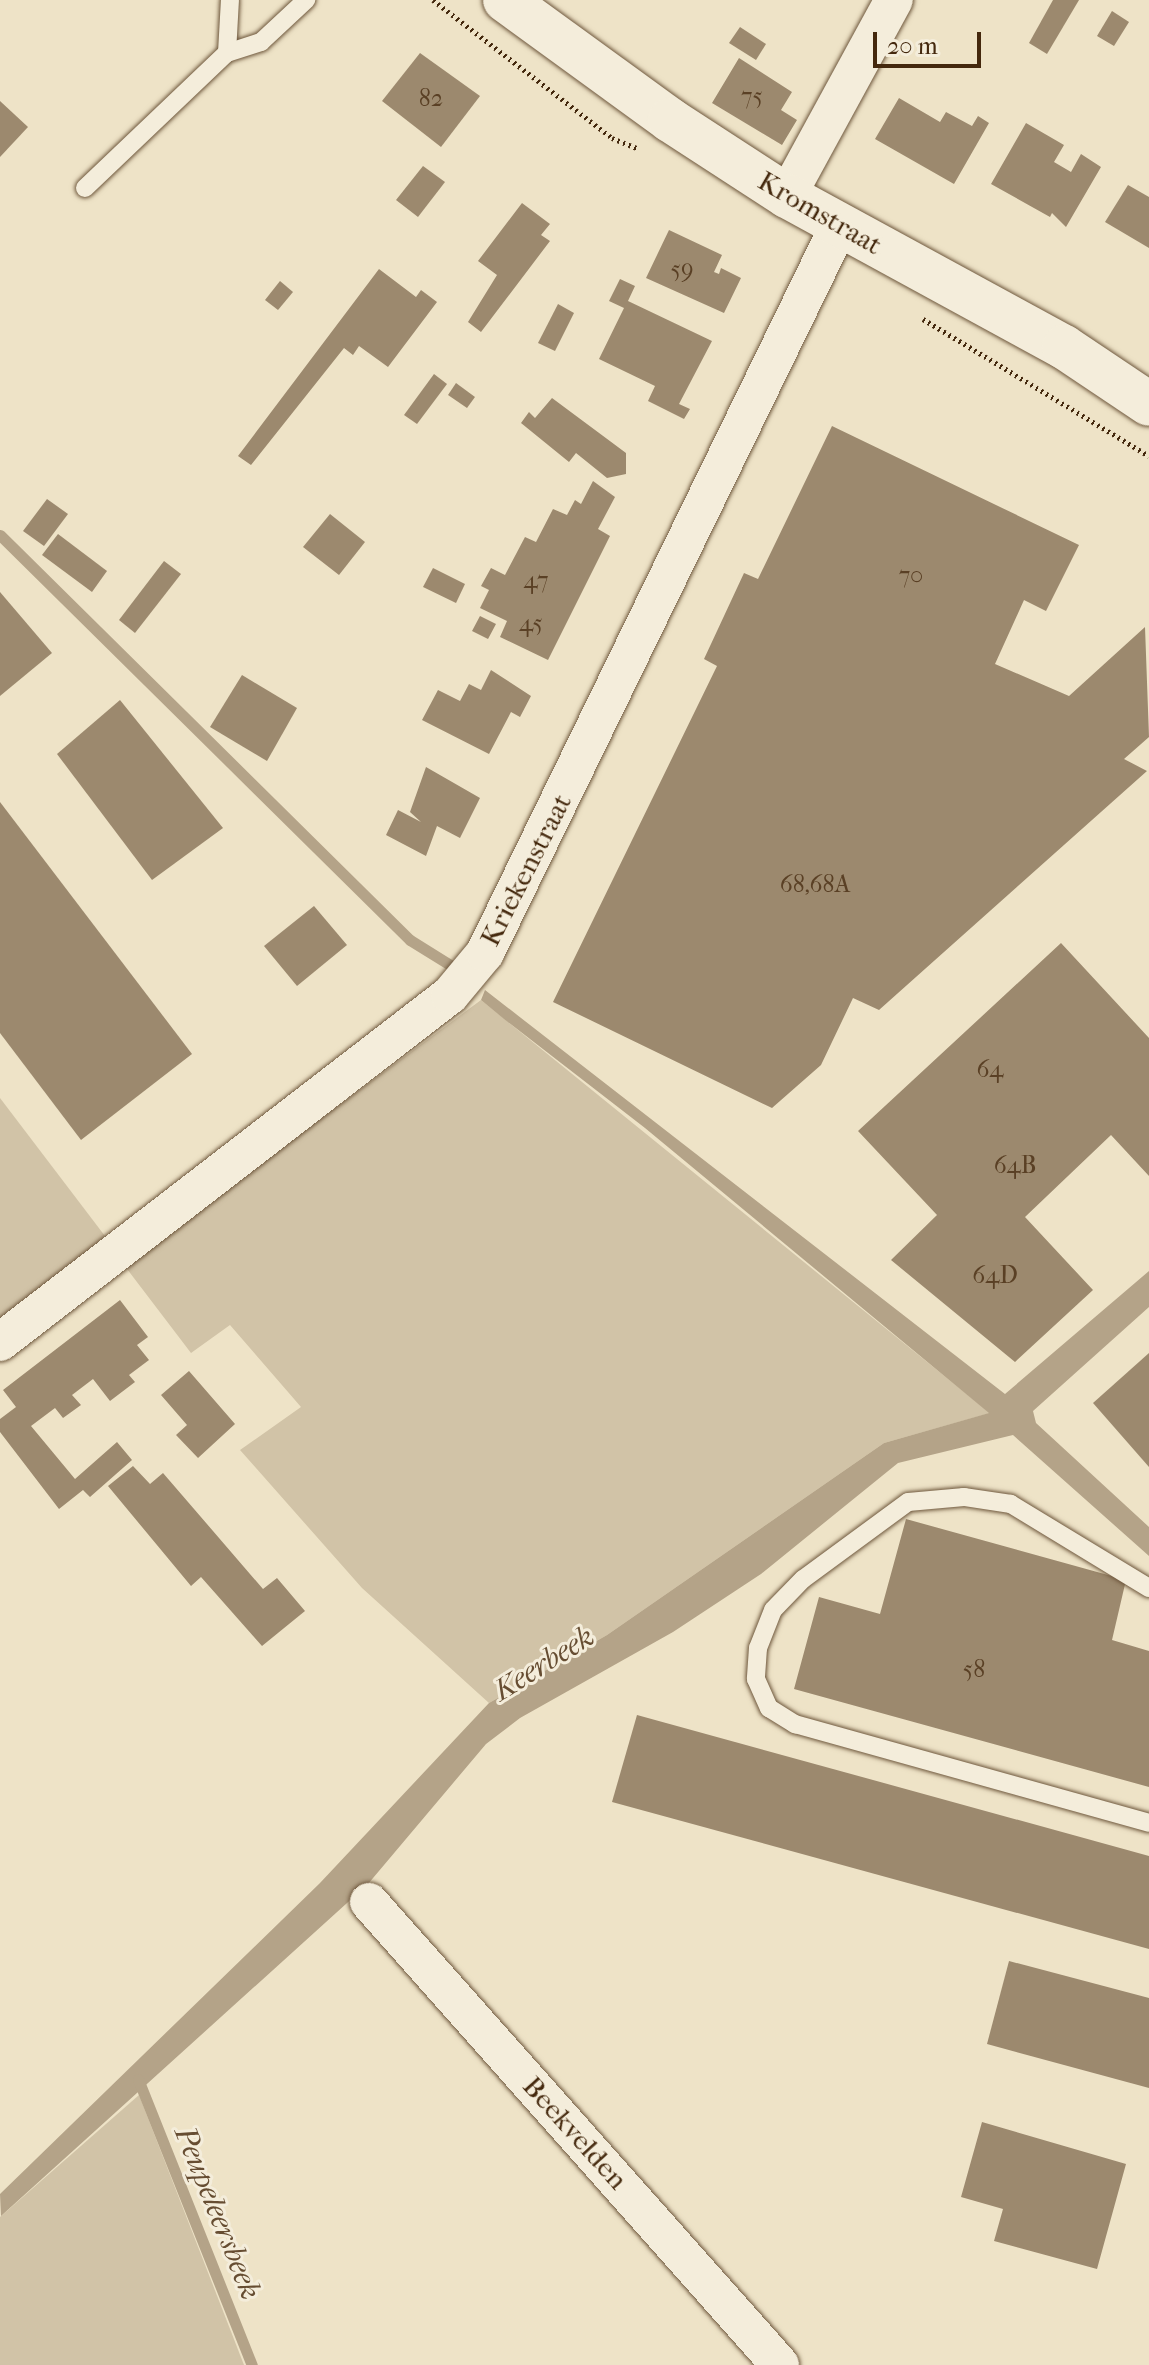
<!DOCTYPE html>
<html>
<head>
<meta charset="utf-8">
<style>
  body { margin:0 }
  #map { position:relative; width:1149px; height:2365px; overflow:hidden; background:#eee3c7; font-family:"IM FELL French Canon",serif }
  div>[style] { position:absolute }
  .green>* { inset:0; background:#d1c3a7 }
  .water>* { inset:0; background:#b4a388 }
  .stream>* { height:11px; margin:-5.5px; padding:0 5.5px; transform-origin:5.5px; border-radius:5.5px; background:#b4a388 }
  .building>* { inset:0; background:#9c896e }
  .path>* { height:5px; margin-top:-2.5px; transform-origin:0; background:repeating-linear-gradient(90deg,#44280d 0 2px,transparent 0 6px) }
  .roads { filter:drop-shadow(0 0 2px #6e573c) drop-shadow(0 0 2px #6e573c) }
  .lane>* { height:18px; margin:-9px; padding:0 9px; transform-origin:9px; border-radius:9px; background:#f4eddb }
  .street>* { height:38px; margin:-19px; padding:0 19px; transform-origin:19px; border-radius:19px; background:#f4eddb }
  .secondary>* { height:44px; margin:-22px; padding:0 22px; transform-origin:22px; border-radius:22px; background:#f4eddb }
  span { translate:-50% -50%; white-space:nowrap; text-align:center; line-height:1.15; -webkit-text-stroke:6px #f4eddb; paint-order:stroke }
  .number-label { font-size:24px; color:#5a4025 }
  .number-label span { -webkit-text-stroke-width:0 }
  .street-label { font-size:28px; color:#44280d }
  .water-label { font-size:30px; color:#664d32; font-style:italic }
  .scale { position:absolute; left:873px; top:32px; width:108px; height:36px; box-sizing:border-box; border:4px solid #44280d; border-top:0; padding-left:10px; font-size:24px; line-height:28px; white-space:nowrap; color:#44280d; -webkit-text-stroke:6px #f4eddb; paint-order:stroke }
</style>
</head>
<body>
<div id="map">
  <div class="green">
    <div style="clip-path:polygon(481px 1000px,990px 1413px,884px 1443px,607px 1635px,489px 1703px,362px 1588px,240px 1450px,301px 1407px,230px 1325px,191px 1353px,124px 1265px)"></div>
    <div style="clip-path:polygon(0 1098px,108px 1240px,0 1323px)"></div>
    <div style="clip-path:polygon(139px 2095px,244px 2365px,0 2365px,0 2217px)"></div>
  </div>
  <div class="water">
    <div style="clip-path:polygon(485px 990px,1005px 1394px,1149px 1271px,1149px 1307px,1033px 1411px,1036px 1423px,1149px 1527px,1149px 1556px,1013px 1435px,898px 1463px,761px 1574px,673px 1632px,520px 1718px,486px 1744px,368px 1884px,1px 2216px,0 2194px,320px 1883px,489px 1703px,607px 1635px,884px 1443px,989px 1413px,645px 1128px,504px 1019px,481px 1000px)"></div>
  </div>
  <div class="stream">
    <div style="left:0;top:535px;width:576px;rotate:44.65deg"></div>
    <div style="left:410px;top:940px;width:49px;rotate:31.8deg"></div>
    <div style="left:138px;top:2079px;width:308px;rotate:68.3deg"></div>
  </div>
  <div class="building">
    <div style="clip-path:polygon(1053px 0,1079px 0,1047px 54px,1029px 43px)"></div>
    <div style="clip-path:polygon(1112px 11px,1129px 22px,1114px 46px,1097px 36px)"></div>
    <div style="clip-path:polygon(740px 27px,766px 44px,756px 60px,729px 43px)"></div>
    <div style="clip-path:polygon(420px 53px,480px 96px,441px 147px,382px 101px)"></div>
    <div style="clip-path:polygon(739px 58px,792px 92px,781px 110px,797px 120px,782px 145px,712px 103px)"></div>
    <div style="clip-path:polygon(899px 98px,940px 122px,946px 112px,972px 126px,978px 116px,989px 123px,954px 184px,875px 139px)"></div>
    <div style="clip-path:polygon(0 101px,28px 127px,0 157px)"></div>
    <div style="clip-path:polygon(1026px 123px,1064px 145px,1054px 162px,1071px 172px,1081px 154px,1101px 167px,1066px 227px,1052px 213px,1050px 217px,991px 184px)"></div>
    <div style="clip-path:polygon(423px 166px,445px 182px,418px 217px,396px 200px)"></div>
    <div style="clip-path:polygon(1128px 185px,1149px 197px,1149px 248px,1105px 222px)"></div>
    <div style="clip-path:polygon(522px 203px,550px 224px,541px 235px,550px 241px,481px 332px,468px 322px,497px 275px,478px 261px)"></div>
    <div style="clip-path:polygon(669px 230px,722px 255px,714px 272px,719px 274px,721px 268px,741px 278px,724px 313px,646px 278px)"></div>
    <div style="clip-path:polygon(379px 269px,416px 297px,421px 290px,437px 302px,388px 367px,359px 346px,353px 355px,344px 348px,251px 465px,238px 456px)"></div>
    <div style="clip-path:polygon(620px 279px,635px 286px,628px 301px,712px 341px,679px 404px,690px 409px,684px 419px,648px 401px,655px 386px,599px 359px,624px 308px,609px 301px)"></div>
    <div style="clip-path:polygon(280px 281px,293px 292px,278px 310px,265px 300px)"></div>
    <div style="clip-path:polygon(558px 304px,574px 313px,555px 351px,538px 343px)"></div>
    <div style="clip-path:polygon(434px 374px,447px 384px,417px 424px,404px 415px)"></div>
    <div style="clip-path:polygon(456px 383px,475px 397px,467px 408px,448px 395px)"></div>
    <div style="clip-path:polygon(552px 398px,626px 453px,626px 474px,607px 478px,576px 453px,569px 462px,521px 423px,529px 412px,535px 418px)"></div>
    <div style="clip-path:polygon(832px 426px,1079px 545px,1046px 611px,1024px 600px,995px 664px,1069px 696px,1145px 627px,1149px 737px,1124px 759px,1147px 771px,879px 1010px,853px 998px,821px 1065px,772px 1108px,553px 1002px,717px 666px,704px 659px,744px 573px,758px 579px)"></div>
    <div style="clip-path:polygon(593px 481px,615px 497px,598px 529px,610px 536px,548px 660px,500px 637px,507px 621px,480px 608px,489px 590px,481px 586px,491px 568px,505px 575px,525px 537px,536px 542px,553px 509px,567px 515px,575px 500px,581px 504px)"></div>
    <div style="clip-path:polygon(47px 499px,68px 514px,44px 546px,23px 531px)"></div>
    <div style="clip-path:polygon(330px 514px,365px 542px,339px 575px,303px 547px)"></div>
    <div style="clip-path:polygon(58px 534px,107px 571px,92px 592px,42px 555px)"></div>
    <div style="clip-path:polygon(164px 561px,181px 574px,135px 633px,119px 620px)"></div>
    <div style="clip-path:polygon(433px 568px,465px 584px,456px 603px,423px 587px)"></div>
    <div style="clip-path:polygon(0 592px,52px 653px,0 696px)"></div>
    <div style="clip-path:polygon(480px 616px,496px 624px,488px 639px,472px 631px)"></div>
    <div style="clip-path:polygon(491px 670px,531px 696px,520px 717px,511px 712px,489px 754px,422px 720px,438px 690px,460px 701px,469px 684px,481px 690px)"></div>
    <div style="clip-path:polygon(242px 675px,297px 708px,267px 761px,210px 727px)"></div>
    <div style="clip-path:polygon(120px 700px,223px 828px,152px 880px,57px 754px)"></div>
    <div style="clip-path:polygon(426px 767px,480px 798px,460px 838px,437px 826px,426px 856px,386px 835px,398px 810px,421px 822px,410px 812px)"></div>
    <div style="clip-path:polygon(0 802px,192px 1054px,81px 1140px,0 1033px)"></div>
    <div style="clip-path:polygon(314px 906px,347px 945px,297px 986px,264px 946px)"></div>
    <div style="clip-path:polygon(1061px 943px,1149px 1038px,1149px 1176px,1111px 1135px,1025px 1217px,1093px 1290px,1015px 1362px,891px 1260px,937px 1215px,858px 1131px)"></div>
    <div style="clip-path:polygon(120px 1300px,148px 1337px,137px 1345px,149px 1360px,129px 1375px,135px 1382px,110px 1401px,93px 1379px,72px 1395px,81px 1405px,63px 1418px,55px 1408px,31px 1426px,75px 1479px,117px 1442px,132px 1460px,90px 1497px,83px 1490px,59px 1509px,0 1432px,0 1419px,16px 1407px,3px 1390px)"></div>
    <div style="clip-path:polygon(1149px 1353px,1149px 1467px,1093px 1403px)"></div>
    <div style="clip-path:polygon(189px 1371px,235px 1424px,198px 1458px,176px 1435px,187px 1425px,161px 1395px)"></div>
    <div style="clip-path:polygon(133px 1466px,150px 1484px,163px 1473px,263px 1589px,277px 1578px,305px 1611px,262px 1646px,201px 1577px,191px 1586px,108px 1486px)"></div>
    <div style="clip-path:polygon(906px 1519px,1126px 1580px,1112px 1640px,1149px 1651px,1149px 1787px,794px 1689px,819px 1597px,880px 1614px)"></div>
    <div style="clip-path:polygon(637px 1715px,1149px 1856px,1149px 1949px,612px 1802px)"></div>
    <div style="clip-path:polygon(1009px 1961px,1149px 1998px,1149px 2088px,987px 2044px)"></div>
    <div style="clip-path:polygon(982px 2122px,1126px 2164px,1097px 2269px,994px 2241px,1003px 2209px,961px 2197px)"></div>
  </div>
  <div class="path">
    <div style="left:433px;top:0;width:226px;rotate:37.6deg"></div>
    <div style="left:612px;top:138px;width:29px;rotate:22deg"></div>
    <div style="left:923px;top:319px;width:264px;rotate:31.2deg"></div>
  </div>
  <div class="roads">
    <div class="lane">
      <div style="left:227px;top:53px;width:36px;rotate:-18deg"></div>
      <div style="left:261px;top:42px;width:62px;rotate:-43deg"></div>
      <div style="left:85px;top:188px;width:196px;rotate:-43.6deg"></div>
      <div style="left:227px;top:53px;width:53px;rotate:-86.8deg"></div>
      <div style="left:1149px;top:1588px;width:162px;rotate:-148.7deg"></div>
      <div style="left:1011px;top:1504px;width:48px;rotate:-171.5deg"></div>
      <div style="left:964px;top:1497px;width:56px;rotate:174.9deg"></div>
      <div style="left:908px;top:1502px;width:130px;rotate:143.7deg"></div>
      <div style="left:803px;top:1579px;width:43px;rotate:134.1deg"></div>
      <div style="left:773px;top:1610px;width:41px;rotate:111.5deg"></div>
      <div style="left:758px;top:1648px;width:31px;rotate:94deg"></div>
      <div style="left:756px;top:1679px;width:32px;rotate:66deg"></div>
      <div style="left:769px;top:1708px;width:31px;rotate:32deg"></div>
      <div style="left:795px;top:1724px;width:368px;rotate:15.6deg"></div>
    </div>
    <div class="street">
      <div style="left:787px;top:196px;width:223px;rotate:-61.4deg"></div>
      <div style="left:0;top:1342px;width:568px;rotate:-37.64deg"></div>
      <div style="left:450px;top:995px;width:55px;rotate:-50.2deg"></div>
      <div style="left:485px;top:953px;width:809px;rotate:-64.04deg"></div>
      <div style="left:369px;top:1902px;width:619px;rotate:48.4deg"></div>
    </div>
    <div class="secondary">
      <div style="left:505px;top:0;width:204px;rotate:36deg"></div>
      <div style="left:670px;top:120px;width:140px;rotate:33deg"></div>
      <div style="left:787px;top:196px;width:315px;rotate:28.6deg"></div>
      <div style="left:1064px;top:347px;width:102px;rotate:33.8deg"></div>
    </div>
  </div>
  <div class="number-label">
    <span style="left:752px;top:97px">75</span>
    <span style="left:431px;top:99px">82</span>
    <span style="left:682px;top:270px">59</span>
    <span style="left:911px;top:576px">70</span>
    <span style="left:536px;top:581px">47</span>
    <span style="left:531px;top:624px">45</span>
    <span style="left:815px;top:885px">68,68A</span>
    <span style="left:990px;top:1070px">64</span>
    <span style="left:1015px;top:1166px">64B</span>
    <span style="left:995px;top:1276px">64D</span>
    <span style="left:974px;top:1670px">58</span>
  </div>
  <div class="street-label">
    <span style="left:820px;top:213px;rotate:30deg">Kromstraat</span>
    <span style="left:526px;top:870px;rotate:-63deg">Kriekenstraat</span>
    <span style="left:575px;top:2133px;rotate:48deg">Beekvelden</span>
  </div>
  <div class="water-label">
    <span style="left:544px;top:1664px;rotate:-32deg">Keerbeek</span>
    <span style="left:217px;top:2213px;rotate:68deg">Peupeleersbeek</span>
  </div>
  <div class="scale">20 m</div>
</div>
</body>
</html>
